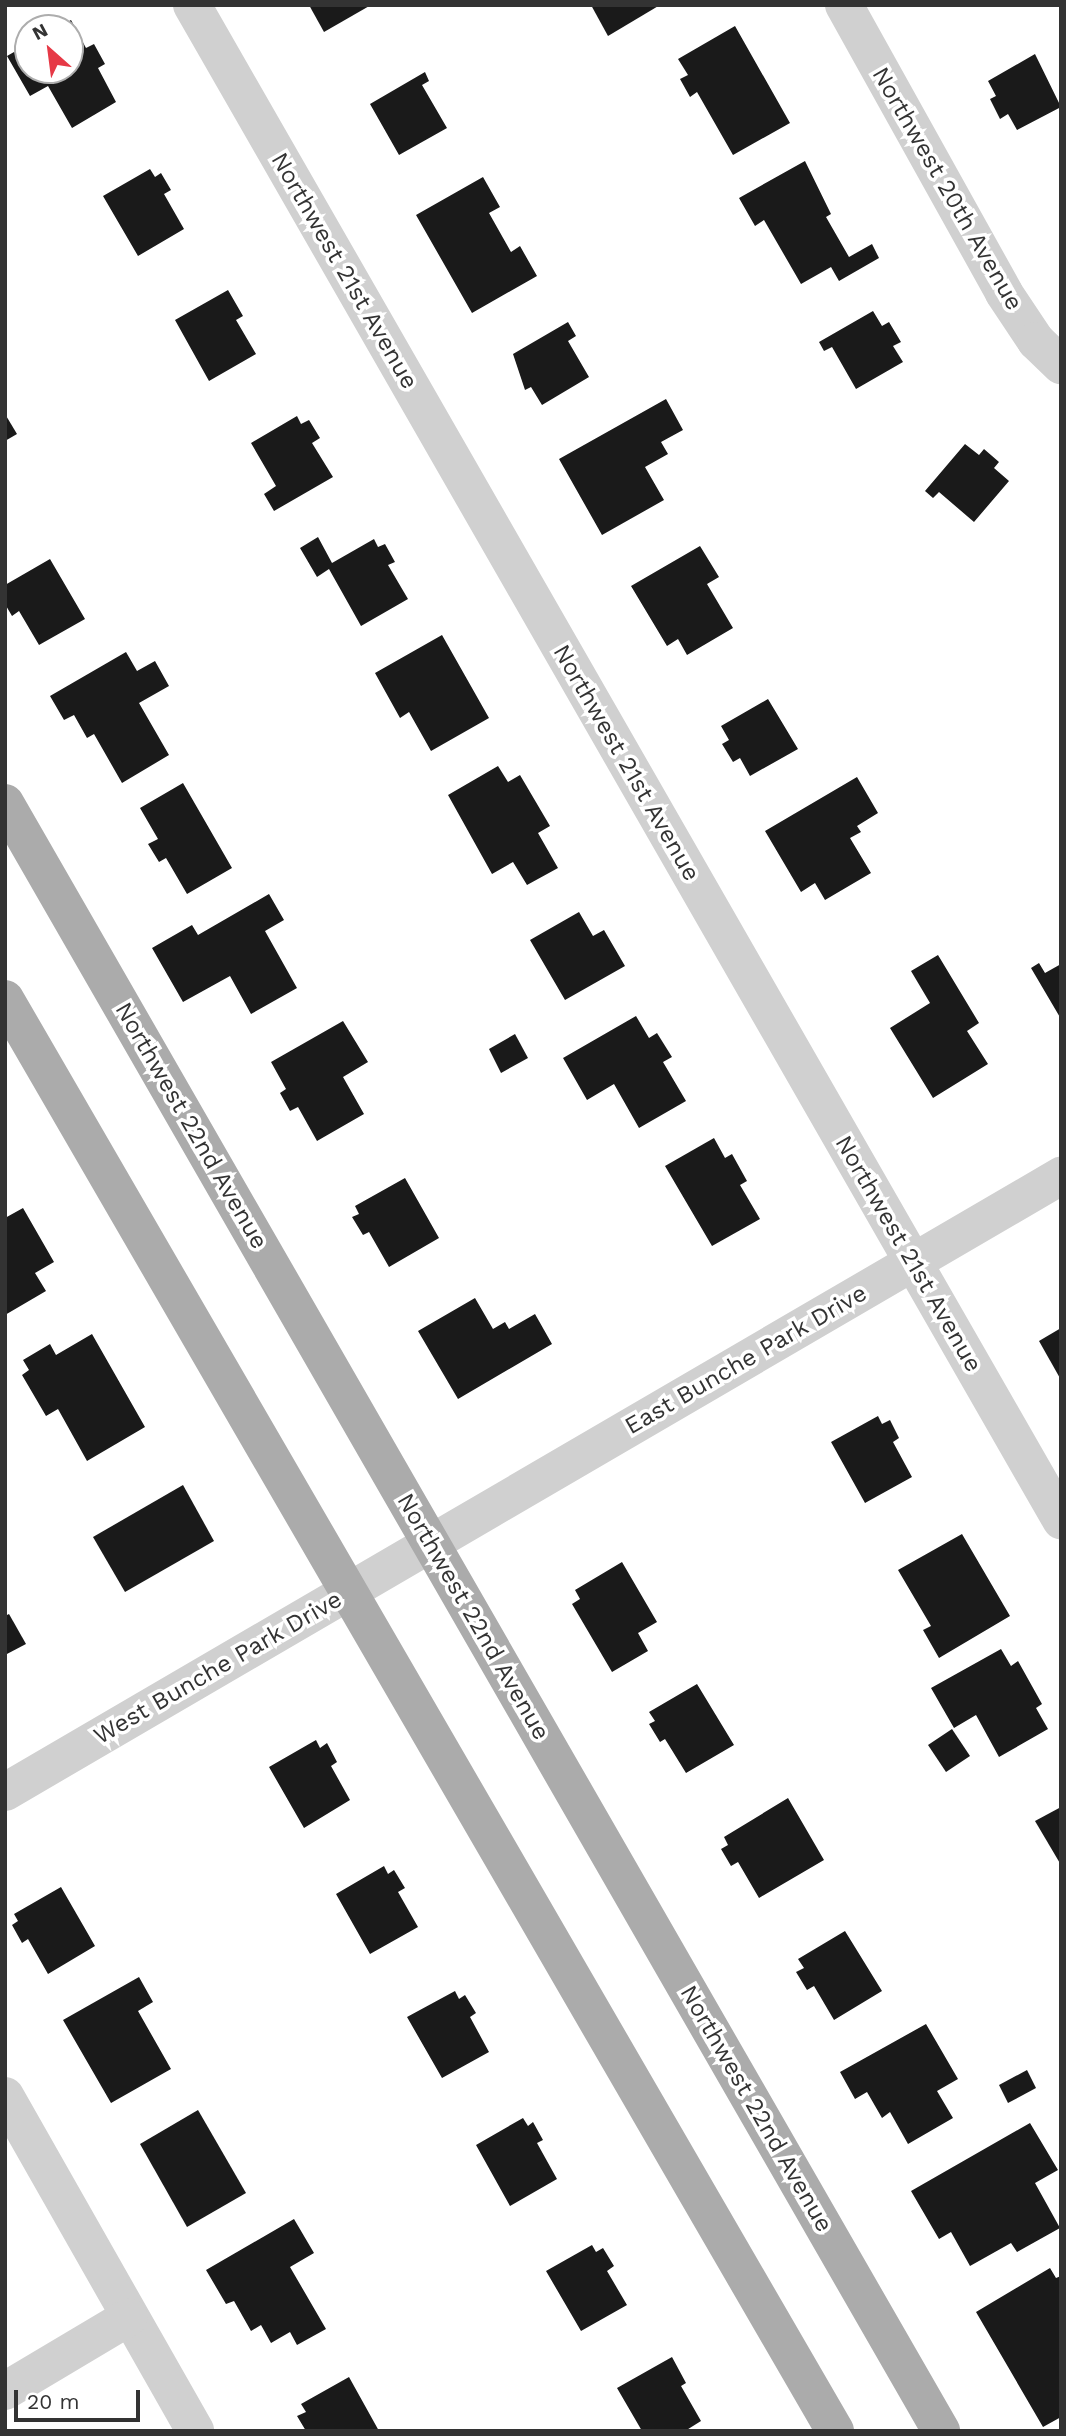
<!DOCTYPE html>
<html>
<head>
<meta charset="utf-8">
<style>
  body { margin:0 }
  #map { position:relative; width:1066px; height:2436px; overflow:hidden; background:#fff; font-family:"Work Sans",sans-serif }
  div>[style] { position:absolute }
  .building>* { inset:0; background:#1a1a1a }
  .minor>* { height:38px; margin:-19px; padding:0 19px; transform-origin:19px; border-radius:19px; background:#d0d0d0 }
  .major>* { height:38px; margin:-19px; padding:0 19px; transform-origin:19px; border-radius:19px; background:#ababab }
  span { translate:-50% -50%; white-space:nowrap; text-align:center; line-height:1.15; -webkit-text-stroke:7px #fff; paint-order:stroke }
  .street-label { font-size:24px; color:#333 }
  .frame { position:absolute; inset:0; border:7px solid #333; pointer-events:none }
  .north { position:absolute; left:14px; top:14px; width:70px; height:70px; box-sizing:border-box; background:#fff; border:2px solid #adadad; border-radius:50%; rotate:332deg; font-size:19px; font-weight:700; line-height:28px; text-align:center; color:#333 }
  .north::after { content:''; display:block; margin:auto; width:24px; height:32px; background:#e63946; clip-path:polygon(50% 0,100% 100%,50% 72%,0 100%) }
  .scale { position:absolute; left:14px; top:2390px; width:126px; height:32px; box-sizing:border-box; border:4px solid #333; border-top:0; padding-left:9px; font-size:21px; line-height:24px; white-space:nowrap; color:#333; -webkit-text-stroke:5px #fff; paint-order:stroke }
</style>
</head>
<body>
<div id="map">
  <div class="building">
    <div style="clip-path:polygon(309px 5px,371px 5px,324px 32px)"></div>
    <div style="clip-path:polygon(591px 5px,660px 5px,608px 36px)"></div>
    <div style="clip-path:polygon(71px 20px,86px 48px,94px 44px,105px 64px,98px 68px,116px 102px,72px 128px,48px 86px,30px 96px,7px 56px,28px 44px,28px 70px,70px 70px,70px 28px,57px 28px)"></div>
    <div style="clip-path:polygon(735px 26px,790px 123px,733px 155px,697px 92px,690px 97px,680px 79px,688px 75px,678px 59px)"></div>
    <div style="clip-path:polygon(1035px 54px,1061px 107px,1017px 130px,1008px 114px,1000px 119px,990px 99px,996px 96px,988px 81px)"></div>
    <div style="clip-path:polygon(425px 72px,429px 81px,422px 85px,447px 128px,399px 155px,370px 104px)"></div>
    <div style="clip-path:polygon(805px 161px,831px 214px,826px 217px,849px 257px,872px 244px,879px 258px,839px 281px,831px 267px,801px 284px,764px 220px,755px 226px,739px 198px)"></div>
    <div style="clip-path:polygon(150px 169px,155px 177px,161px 173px,171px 190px,164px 194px,184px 229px,138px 256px,103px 196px)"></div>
    <div style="clip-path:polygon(483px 177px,500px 207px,489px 213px,511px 252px,520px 246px,537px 276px,472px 313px,416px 215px)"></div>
    <div style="clip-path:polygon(228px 290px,243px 316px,236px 320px,256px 354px,209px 381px,175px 320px)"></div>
    <div style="clip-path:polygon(873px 311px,882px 326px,889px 322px,901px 342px,893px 346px,903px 362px,856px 389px,832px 347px,824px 351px,819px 342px)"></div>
    <div style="clip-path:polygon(568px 322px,576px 336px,568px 341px,589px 377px,542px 405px,531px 387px,525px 390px,513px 354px)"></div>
    <div style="clip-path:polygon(666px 399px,683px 430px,661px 442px,668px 454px,645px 467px,664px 500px,602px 535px,559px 459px)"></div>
    <div style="clip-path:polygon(5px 414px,17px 434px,5px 441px)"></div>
    <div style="clip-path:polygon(297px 416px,301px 424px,309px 420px,320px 438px,312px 443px,333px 477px,274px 511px,264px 494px,276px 486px,251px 443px)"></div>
    <div style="clip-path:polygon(965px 444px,979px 455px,984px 449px,999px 462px,994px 468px,1009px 481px,974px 522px,939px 492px,933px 498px,925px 491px)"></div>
    <div style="clip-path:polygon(318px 537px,332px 563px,374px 539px,378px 547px,385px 544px,395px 562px,388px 565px,408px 599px,361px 626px,329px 569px,317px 577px,300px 548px)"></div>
    <div style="clip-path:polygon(700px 546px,719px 577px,707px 584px,733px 628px,687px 655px,678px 639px,667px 646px,631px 586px)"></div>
    <div style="clip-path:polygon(50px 559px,85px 619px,39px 645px,19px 611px,12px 616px,5px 604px,5px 585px)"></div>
    <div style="clip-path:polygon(442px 635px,489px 718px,431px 751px,409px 712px,400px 718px,375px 673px)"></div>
    <div style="clip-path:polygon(126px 652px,137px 671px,155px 661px,169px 686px,139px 703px,169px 755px,122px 783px,94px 734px,87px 738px,74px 715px,64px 720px,50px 696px)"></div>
    <div style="clip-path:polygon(768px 699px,798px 749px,750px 776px,740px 758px,733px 762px,722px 744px,729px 740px,721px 726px)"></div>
    <div style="clip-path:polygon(498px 766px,508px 782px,520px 775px,550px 826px,538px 833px,558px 868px,527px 885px,513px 862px,492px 874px,448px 795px)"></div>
    <div style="clip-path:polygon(857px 777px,878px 813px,857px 826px,861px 832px,850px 838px,871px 873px,825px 900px,815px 883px,801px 892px,765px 831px)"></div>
    <div style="clip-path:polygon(183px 783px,232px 868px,187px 894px,166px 858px,159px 862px,148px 844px,158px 839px,140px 808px)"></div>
    <div style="clip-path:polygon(269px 894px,284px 920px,265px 931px,297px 988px,251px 1014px,230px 976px,183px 1002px,152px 948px,192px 925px,198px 935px)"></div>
    <div style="clip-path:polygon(579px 912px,593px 936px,604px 930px,625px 966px,565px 1000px,530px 940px)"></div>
    <div style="clip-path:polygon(938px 955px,979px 1023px,967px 1031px,988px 1064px,933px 1098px,890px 1028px,930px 1003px,911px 971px)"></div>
    <div style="clip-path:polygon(1039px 963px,1045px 973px,1061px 964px,1061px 1019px,1031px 968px)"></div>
    <div style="clip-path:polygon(636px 1016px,649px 1038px,657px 1033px,672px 1057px,663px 1062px,686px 1101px,639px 1128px,614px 1084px,587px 1100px,563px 1058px)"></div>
    <div style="clip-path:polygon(343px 1021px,368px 1062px,343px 1077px,364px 1114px,317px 1141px,298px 1107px,290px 1111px,280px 1093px,286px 1089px,271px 1062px)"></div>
    <div style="clip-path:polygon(515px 1034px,528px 1058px,501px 1073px,489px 1049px)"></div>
    <div style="clip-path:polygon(714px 1138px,725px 1158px,732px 1154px,747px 1181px,740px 1185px,760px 1219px,712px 1246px,665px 1166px)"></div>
    <div style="clip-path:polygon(405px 1178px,439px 1238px,389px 1267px,369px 1232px,363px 1235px,352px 1217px,359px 1214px,355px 1206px)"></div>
    <div style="clip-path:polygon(23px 1208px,54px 1262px,35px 1273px,46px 1291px,5px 1315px,5px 1218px)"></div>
    <div style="clip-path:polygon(475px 1298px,493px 1329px,505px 1322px,509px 1329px,535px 1314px,552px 1344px,458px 1399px,418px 1331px)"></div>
    <div style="clip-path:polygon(1061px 1328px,1061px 1380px,1039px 1341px)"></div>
    <div style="clip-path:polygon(92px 1334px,145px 1427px,87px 1461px,58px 1409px,46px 1416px,22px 1375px,29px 1370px,23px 1360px,50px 1344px,56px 1355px)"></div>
    <div style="clip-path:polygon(878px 1416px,882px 1424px,890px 1420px,899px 1438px,893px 1442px,912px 1477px,865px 1503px,831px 1442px)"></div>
    <div style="clip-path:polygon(183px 1485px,214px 1541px,125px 1592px,93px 1537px)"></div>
    <div style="clip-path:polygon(962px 1534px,1010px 1616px,939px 1658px,923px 1630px,931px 1626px,898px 1570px)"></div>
    <div style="clip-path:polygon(622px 1562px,657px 1622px,638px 1633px,648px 1651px,612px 1672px,572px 1604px,580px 1599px,575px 1590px)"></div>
    <div style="clip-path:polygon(9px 1614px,26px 1644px,5px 1655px,5px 1616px)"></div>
    <div style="clip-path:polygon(1001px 1649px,1011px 1666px,1018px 1661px,1042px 1704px,1036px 1708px,1048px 1729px,999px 1757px,976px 1715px,954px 1728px,931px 1688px)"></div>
    <div style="clip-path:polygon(697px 1684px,734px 1745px,686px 1773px,665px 1739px,660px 1742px,649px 1724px,655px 1721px,649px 1712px)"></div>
    <div style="clip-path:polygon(952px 1729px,970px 1756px,946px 1772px,928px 1745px)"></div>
    <div style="clip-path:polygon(316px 1740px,320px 1748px,327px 1743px,337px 1762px,331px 1766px,350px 1800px,304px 1828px,269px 1767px)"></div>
    <div style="clip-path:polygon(788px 1798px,824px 1860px,759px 1898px,738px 1862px,731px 1866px,721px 1849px,728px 1845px,724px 1837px)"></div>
    <div style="clip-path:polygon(1061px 1807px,1061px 1865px,1035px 1821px)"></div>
    <div style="clip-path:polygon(384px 1866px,388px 1874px,394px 1870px,405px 1888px,398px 1892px,418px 1927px,370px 1954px,336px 1894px)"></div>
    <div style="clip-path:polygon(61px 1887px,95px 1946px,48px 1974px,28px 1939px,22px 1943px,12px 1925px,18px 1921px,14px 1914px)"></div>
    <div style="clip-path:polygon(845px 1931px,882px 1991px,834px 2020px,814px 1986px,807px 1990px,796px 1972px,804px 1968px,798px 1959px)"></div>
    <div style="clip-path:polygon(139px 1977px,153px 2002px,138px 2011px,171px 2069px,111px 2103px,63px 2020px)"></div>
    <div style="clip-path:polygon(455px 1991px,459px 1999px,465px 1995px,476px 2013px,470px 2017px,489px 2052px,442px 2078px,407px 2017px)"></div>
    <div style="clip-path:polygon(926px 2024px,958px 2079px,937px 2091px,953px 2118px,908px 2144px,890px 2112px,882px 2118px,867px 2092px,855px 2099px,840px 2072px)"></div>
    <div style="clip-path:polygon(1027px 2070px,1036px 2088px,1008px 2103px,999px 2085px)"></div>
    <div style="clip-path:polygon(198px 2110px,246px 2193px,187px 2227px,140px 2144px)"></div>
    <div style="clip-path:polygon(523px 2118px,528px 2126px,533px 2122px,543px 2140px,537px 2143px,557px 2179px,510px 2206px,476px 2145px)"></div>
    <div style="clip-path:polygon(1030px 2123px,1058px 2170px,1035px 2183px,1060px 2228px,1017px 2252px,1011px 2243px,970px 2266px,951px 2232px,939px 2239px,911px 2191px)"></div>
    <div style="clip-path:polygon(294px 2219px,314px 2253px,290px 2267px,326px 2329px,297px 2345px,290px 2332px,271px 2343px,261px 2325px,251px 2331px,234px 2301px,226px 2304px,206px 2270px)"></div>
    <div style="clip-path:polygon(592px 2245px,596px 2252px,603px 2248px,614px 2266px,607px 2271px,627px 2305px,581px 2331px,546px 2271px)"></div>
    <div style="clip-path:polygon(1050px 2268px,1056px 2278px,1061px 2276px,1061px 2417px,1043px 2427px,976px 2312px)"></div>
    <div style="clip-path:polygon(672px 2357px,686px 2383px,681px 2386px,701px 2421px,685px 2431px,642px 2431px,617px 2388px)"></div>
    <div style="clip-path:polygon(349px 2377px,379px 2431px,306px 2431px,297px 2416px,306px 2412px,301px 2404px)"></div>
  </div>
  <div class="minor">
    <div style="left:192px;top:5px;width:1747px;rotate:60.16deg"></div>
    <div style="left:844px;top:5px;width:329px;rotate:60.9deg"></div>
    <div style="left:1004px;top:293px;width:58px;rotate:56.3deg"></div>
    <div style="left:1036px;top:341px;width:35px;rotate:44deg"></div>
    <div style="left:5px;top:1792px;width:1223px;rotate:-30.26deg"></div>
    <div style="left:5px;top:2096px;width:385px;rotate:60.4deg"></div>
    <div style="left:5px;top:2391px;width:144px;rotate:-30.8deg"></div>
  </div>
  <div class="major">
    <div style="left:5px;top:803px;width:1878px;rotate:60.1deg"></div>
    <div style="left:5px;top:999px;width:1655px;rotate:59.9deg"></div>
  </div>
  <div class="street-label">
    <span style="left:947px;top:189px;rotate:60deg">Northwest 20th Avenue</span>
    <span style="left:344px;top:271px;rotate:60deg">Northwest 21st Avenue</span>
    <span style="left:626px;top:763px;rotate:60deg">Northwest 21st Avenue</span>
    <span style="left:191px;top:1126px;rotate:60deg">Northwest 22nd Avenue</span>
    <span style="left:908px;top:1254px;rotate:60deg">Northwest 21st Avenue</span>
    <span style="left:746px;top:1360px;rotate:-30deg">East Bunche Park Drive</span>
    <span style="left:473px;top:1617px;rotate:60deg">Northwest 22nd Avenue</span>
    <span style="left:218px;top:1668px;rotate:-30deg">West Bunche Park Drive</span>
    <span style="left:756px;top:2109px;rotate:60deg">Northwest 22nd Avenue</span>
  </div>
  <div class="frame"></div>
  <div class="north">N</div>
  <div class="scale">20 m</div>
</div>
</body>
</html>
